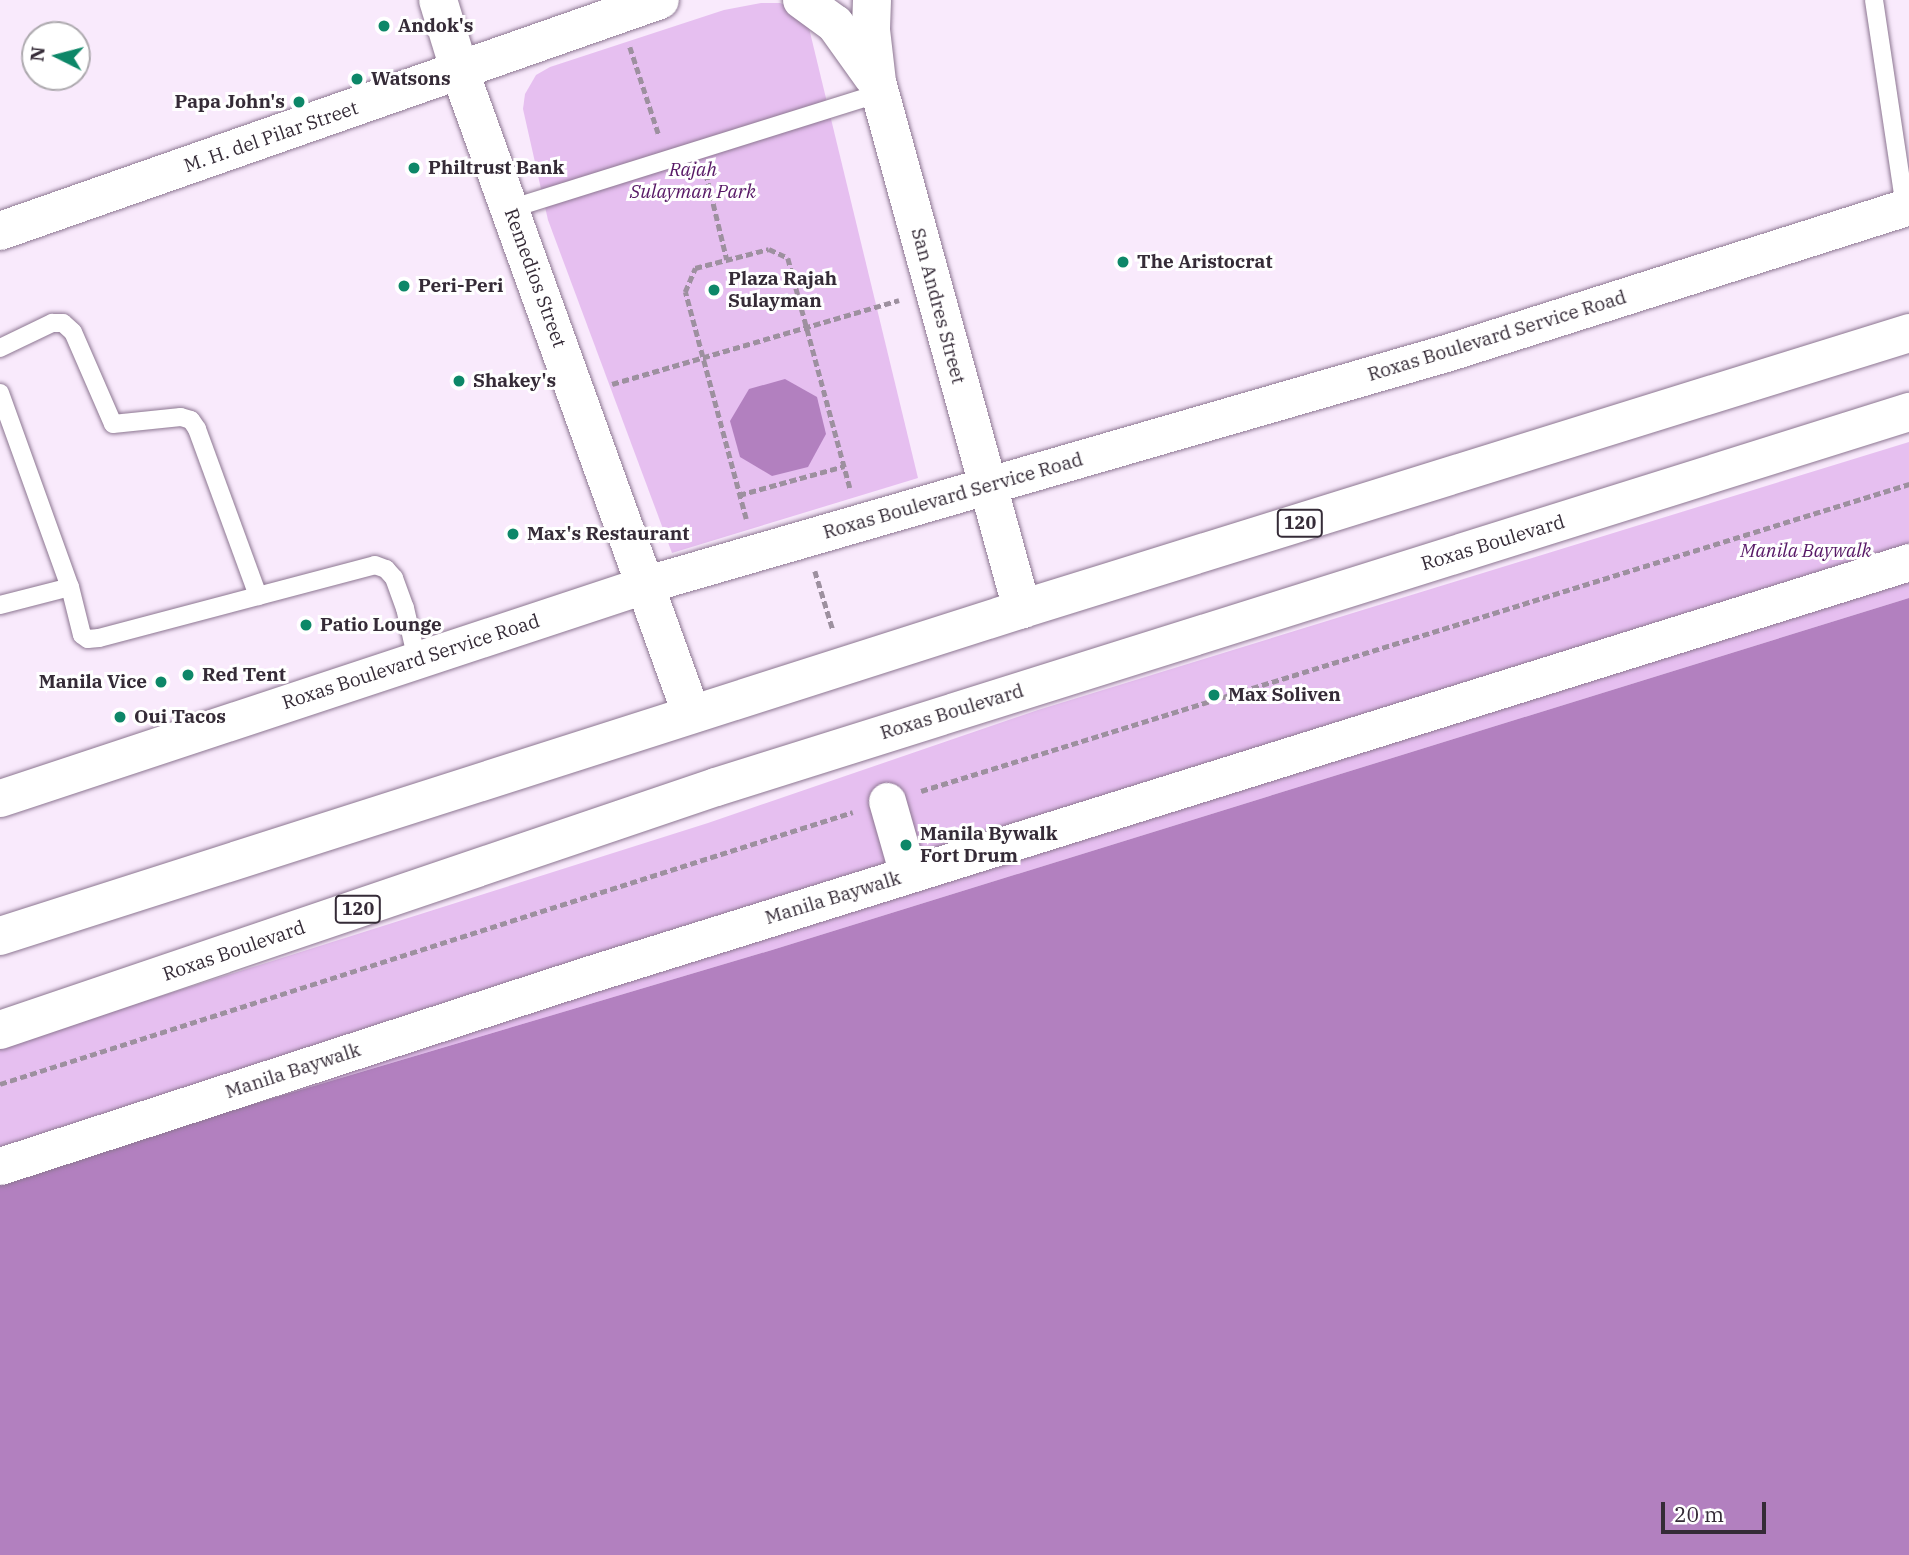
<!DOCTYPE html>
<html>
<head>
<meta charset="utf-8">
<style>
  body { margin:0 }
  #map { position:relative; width:1909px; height:1555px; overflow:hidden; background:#f9eafc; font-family:"IBM Plex Serif",serif }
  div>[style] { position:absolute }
  .green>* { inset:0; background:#e6bff0 }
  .water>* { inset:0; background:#b280bf }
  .path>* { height:4.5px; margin-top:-2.25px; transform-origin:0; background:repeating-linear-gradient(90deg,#9d909f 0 7px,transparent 0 10.5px) }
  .roads { filter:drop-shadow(0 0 2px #8c7691) drop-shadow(0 0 2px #8c7691) }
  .lane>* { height:18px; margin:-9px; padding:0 9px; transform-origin:9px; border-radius:9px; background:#fff }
  .street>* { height:37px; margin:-18.5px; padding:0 18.5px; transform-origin:18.5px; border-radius:18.5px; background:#fff }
  .secondary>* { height:38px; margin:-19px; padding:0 19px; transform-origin:19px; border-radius:19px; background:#fff }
  .highway>* { height:38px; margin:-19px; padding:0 19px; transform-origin:19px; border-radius:19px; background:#fff }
  .dots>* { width:19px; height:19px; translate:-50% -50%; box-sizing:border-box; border:4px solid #fff; border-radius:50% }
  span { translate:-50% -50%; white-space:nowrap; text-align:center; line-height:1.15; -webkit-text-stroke:6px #fff; paint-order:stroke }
  .shield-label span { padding:2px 5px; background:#fff; border:2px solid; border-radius:5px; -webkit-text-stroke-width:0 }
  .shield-label { font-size:18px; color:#352b37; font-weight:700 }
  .poi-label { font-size:19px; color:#352b37; font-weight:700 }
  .left { translate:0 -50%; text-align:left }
  .right { translate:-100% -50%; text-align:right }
  .street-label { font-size:19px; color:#352b37 }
  .park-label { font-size:19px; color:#571866; font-style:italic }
  .north { position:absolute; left:21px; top:21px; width:70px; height:70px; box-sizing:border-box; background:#fff; border:2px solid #aeaaaf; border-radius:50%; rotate:276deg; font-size:19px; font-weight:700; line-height:28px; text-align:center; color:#352b37 }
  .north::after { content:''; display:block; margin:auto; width:24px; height:32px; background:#0d8768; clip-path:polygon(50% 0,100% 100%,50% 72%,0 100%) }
  .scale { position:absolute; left:1661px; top:1502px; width:105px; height:32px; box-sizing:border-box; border:4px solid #352b37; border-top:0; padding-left:9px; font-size:21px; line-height:24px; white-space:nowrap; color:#352b37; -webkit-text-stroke:5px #fff; paint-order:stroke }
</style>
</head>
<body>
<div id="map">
  <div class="green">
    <div style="clip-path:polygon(761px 3px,780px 3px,795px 9px,808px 24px,918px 478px,672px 553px,548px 220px,523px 109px,525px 94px,536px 75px,550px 67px,724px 10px)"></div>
    <div style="clip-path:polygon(1909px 442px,1909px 598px,772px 950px,0 1179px,0 1047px,708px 823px,1038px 710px)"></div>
  </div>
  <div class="water">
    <div style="clip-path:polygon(785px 379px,817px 397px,826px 434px,808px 467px,772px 476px,740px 457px,730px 421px,749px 389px)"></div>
    <div style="clip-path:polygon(1909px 598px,1909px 1555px,0 1555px,0 1179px,772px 950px)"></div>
  </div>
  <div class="path">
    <div style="left:630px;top:47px;width:93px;rotate:71.8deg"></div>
    <div style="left:706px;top:173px;width:89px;rotate:76.4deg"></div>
    <div style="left:612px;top:384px;width:299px;rotate:-16.3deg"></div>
    <div style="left:739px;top:495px;width:109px;rotate:-15.4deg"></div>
    <div style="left:746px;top:519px;width:235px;rotate:-105deg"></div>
    <div style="left:685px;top:292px;width:26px;rotate:-67deg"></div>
    <div style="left:695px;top:268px;width:76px;rotate:-14.4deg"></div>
    <div style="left:769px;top:249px;width:21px;rotate:25deg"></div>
    <div style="left:788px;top:258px;width:238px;rotate:74.9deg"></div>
    <div style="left:815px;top:571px;width:62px;rotate:73deg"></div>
    <div style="left:921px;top:791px;width:1035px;rotate:-17.26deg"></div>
    <div style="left:0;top:1084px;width:895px;rotate:-17.69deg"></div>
  </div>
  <div class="roads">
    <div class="lane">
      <div style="left:1874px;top:0;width:210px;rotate:81.5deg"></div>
      <div style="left:510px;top:209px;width:389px;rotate:-17.4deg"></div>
      <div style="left:0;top:348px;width:58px;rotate:-25.7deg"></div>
      <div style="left:52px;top:323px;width:11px"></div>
      <div style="left:63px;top:323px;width:13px;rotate:42deg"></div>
      <div style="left:73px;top:332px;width:100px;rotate:66.5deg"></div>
      <div style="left:113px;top:424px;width:68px;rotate:-5.9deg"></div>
      <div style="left:181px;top:417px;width:10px;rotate:17deg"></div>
      <div style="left:191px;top:420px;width:11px;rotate:56deg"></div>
      <div style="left:197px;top:429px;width:178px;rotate:69.9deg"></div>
      <div style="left:0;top:393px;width:206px;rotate:70.2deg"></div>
      <div style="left:70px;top:587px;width:49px;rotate:76deg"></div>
      <div style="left:82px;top:635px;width:7px;rotate:34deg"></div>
      <div style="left:88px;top:639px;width:11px;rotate:-5deg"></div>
      <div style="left:99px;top:638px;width:285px;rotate:-14.8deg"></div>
      <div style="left:375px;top:565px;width:12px;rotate:20deg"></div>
      <div style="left:386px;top:569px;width:12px;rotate:48deg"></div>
      <div style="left:394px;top:578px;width:32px;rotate:70deg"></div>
      <div style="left:405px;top:608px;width:53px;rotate:77deg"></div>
      <div style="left:0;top:605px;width:72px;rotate:-14.4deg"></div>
    </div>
    <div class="street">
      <div style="left:0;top:798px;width:681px;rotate:-18.3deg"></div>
      <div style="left:647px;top:584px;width:832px;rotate:-16.13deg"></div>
      <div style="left:1446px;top:353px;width:486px;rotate:-17.6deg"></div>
      <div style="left:887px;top:801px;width:76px;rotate:74deg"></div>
      <div style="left:0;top:1166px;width:614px;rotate:-18.02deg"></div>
      <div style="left:584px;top:976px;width:1388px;rotate:-17.35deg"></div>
    </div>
    <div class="secondary">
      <div style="left:438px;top:0;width:75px;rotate:73deg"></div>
      <div style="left:460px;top:72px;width:681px;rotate:70.18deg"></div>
      <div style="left:802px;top:0;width:41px;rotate:36deg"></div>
      <div style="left:835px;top:24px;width:65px;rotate:54.4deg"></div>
      <div style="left:872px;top:0;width:30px;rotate:92deg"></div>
      <div style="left:871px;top:30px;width:52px;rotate:83.4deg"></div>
      <div style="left:877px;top:82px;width:547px;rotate:74.62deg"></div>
      <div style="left:0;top:231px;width:699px;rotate:-19.29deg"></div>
    </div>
    <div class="highway">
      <div style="left:0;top:936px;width:1073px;rotate:-17.74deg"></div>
      <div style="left:1022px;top:609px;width:929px;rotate:-17.28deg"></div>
      <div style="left:0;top:1030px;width:756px;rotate:-18.75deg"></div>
      <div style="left:716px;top:787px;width:1251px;rotate:-17.45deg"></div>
    </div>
  </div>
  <div class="dots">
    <div style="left:384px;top:26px;background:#0d8768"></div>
    <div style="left:357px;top:79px;background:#0d8768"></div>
    <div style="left:299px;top:102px;background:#0d8768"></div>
    <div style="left:414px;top:168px;background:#0d8768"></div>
    <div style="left:1123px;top:262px;background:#0d8768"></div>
    <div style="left:404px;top:286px;background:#0d8768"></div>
    <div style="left:714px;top:290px;background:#0d8768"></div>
    <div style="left:459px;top:381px;background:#0d8768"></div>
    <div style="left:513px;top:534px;background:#0d8768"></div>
    <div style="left:306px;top:625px;background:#0d8768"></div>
    <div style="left:188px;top:675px;background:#0d8768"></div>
    <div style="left:161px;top:682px;background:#0d8768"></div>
    <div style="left:1214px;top:695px;background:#0d8768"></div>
    <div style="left:120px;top:717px;background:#0d8768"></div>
    <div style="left:906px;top:845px;background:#0d8768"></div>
  </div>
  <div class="shield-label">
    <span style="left:1300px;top:523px">120</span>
    <span style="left:358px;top:909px">120</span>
  </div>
  <div class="poi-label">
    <span class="left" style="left:398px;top:26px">Andok's</span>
    <span class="left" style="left:371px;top:79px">Watsons</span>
    <span class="right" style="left:285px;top:102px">Papa John's</span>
    <span class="left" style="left:428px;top:168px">Philtrust Bank</span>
    <span class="left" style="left:1137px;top:262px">The Aristocrat</span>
    <span class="left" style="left:728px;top:290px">Plaza Rajah<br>Sulayman</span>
    <span class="left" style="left:418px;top:286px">Peri-Peri</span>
    <span class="left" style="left:473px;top:381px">Shakey's</span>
    <span class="left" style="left:527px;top:534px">Max's Restaurant</span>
    <span class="left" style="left:320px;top:625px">Patio Lounge</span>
    <span class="left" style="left:202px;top:675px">Red Tent</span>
    <span class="right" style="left:147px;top:682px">Manila Vice</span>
    <span class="left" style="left:1228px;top:695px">Max Soliven</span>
    <span class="left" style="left:134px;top:717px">Oui Tacos</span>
    <span class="left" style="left:920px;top:845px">Manila Bywalk<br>Fort Drum</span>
  </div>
  <div class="street-label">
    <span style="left:271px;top:137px;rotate:-19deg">M. H. del Pilar Street</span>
    <span style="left:535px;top:278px;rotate:70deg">Remedios Street</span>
    <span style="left:938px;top:306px;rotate:75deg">San Andres Street</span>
    <span style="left:1497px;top:336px;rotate:-17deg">Roxas Boulevard Service Road</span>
    <span style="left:953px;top:496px;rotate:-16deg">Roxas Boulevard Service Road</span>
    <span style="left:1493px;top:543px;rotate:-17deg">Roxas Boulevard</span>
    <span style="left:411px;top:662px;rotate:-18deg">Roxas Boulevard Service Road</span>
    <span style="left:952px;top:712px;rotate:-17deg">Roxas Boulevard</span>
    <span style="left:833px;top:898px;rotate:-17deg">Manila Baywalk</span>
    <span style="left:234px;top:951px;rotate:-19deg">Roxas Boulevard</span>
    <span style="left:293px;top:1071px;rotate:-18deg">Manila Baywalk</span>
  </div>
  <div class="park-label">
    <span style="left:693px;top:181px">Rajah<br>Sulayman Park</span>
    <span style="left:1806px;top:551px">Manila Baywalk</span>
  </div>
  <div class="north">N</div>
  <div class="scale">20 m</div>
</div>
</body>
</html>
